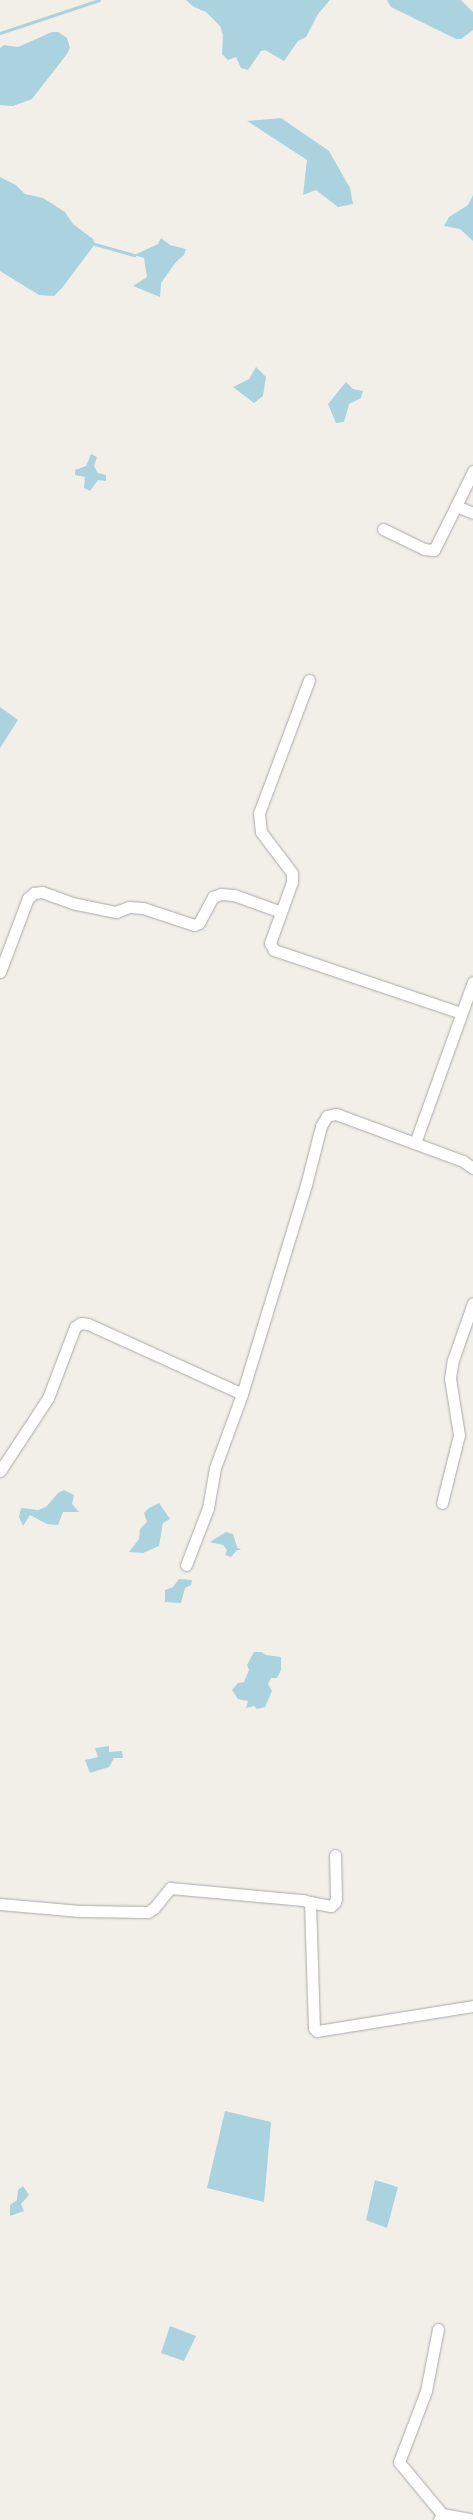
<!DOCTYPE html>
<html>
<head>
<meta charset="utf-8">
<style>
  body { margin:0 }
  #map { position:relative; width:473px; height:2520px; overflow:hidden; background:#f2efe9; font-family:Overpass,sans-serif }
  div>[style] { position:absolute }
  .water>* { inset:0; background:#aad3df }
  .stream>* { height:2.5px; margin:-1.25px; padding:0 1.25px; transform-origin:1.25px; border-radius:1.25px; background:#aad3df }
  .roads { filter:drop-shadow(0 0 1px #a9a9a9) drop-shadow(0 0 1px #a9a9a9) }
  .minor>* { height:11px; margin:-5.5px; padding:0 5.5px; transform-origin:5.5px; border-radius:5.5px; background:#fff }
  span { translate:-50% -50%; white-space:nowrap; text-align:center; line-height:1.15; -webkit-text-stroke:4.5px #fff; paint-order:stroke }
</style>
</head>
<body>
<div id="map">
  <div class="water">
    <div style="clip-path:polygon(186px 0,330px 0,318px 14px,306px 37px,298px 41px,284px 61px,265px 50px,261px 51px,248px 70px,241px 68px,236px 57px,228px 60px,222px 54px,223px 35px,220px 26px,206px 12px,194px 7px)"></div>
    <div style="clip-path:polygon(387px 0,461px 0,473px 12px,473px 30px,461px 39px,456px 39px,391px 7px)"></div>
    <div style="clip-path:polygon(52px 32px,58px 32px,67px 38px,70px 48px,67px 54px,32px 99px,13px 106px,0 105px,0 48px,4px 45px,18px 47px)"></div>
    <div style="clip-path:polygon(281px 118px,329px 151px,350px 188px,353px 204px,338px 207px,316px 190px,303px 195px,307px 160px,247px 121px)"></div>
    <div style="clip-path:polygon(0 177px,16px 185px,25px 194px,43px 198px,65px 212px,73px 224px,93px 239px,95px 244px,62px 288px,54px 296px,39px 295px,0 271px)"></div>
    <div style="clip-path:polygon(473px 195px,473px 241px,460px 229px,444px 226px,449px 217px,468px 205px)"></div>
    <div style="clip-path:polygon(161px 238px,170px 245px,186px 249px,184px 255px,176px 262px,161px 283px,160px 297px,133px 286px,147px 277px,144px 258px,134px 255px,158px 244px)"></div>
    <div style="clip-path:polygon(256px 367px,266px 377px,263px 396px,254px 403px,233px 387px,249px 379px)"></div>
    <div style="clip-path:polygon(346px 382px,353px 389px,363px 391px,361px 398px,349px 404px,344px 422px,336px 423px,328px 404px)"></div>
    <div style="clip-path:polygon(91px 454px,97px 457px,94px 466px,98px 473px,106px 475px,106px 481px,98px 480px,90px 491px,84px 488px,85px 477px,75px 475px,75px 470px,86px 466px)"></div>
    <div style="clip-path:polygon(0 707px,18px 720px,0 748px)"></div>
    <div style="clip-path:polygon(64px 1490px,74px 1495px,72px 1504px,79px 1512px,63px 1512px,58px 1525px,47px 1524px,30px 1515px,23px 1526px,19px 1517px,21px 1508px,38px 1510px,46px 1507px,58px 1493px)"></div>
    <div style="clip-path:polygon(159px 1503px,170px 1519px,163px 1523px,159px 1546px,143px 1553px,129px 1552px,139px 1539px,140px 1529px,147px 1522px,144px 1513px,149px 1508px)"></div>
    <div style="clip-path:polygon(226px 1532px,233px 1534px,237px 1547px,241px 1550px,237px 1550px,231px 1557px,225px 1555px,227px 1550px,223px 1545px,210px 1542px)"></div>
    <div style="clip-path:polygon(179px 1579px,192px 1580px,191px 1585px,185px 1588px,181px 1603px,165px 1602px,165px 1590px,173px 1587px)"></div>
    <div style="clip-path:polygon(254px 1652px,261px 1652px,266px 1655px,281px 1657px,281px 1670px,277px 1678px,271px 1678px,268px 1684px,272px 1691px,265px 1707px,257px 1709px,254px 1706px,246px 1708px,248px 1701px,238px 1699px,232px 1690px,238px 1683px,244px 1682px,249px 1670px,247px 1665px)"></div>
    <div style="clip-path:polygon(109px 1746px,109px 1752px,122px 1751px,123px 1758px,114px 1758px,109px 1767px,90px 1773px,85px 1760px,98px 1757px,95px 1748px)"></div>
    <div style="clip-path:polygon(225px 2111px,271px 2122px,264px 2202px,207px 2188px)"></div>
    <div style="clip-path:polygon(375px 2180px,398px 2187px,387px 2228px,366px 2220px)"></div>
    <div style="clip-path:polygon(23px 2186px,29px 2195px,21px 2204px,24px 2211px,10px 2216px,10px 2205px,17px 2200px,18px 2190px)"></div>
    <div style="clip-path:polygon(170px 2326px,196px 2336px,184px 2361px,161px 2353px)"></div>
  </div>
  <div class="stream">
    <div style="left:0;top:33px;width:104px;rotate:-18.4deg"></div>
    <div style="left:95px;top:244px;width:41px;rotate:15.8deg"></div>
  </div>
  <div class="roads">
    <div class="minor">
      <div style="left:456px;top:506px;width:39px;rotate:-64deg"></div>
      <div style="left:383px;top:529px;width:46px;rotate:26deg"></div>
      <div style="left:424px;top:549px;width:10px;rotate:6deg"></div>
      <div style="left:434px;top:550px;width:49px;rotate:-63.4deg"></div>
      <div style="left:456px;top:506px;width:18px;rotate:22deg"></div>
      <div style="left:309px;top:680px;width:142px;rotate:110.6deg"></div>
      <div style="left:259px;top:813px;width:19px;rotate:84deg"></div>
      <div style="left:261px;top:832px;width:51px;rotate:52.9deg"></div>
      <div style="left:292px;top:873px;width:9px;rotate:90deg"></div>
      <div style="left:292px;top:882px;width:65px;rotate:109.8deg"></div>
      <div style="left:270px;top:943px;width:8px;rotate:60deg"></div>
      <div style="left:274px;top:950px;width:197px;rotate:18.6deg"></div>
      <div style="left:0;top:972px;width:79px;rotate:-69.3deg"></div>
      <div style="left:28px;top:898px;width:8px;rotate:-40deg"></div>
      <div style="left:34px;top:893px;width:8px;rotate:-7deg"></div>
      <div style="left:42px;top:892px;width:32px;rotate:20deg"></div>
      <div style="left:72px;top:903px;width:45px;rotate:11.6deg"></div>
      <div style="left:116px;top:912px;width:14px;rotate:-21deg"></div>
      <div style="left:129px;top:907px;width:14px;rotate:4deg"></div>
      <div style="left:143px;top:908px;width:54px;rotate:18.4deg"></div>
      <div style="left:194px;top:925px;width:5px;rotate:-22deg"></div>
      <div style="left:199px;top:923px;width:30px;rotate:-62deg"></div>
      <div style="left:213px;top:897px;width:9px;rotate:-21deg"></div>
      <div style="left:221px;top:894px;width:13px;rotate:4deg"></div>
      <div style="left:234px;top:895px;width:50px;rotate:19.9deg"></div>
      <div style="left:415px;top:1143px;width:171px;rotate:-70.2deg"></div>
      <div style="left:242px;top:1394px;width:219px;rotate:-73deg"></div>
      <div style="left:306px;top:1185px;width:61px;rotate:-75.7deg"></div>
      <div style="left:321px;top:1126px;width:12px;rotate:-59deg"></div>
      <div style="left:327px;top:1116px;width:9px;rotate:-13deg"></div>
      <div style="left:336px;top:1114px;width:135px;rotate:20.3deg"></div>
      <div style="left:463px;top:1161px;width:12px;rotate:35deg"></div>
      <div style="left:0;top:1471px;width:87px;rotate:-56.7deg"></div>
      <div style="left:48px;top:1398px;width:76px;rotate:-69.2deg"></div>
      <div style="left:75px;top:1327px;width:7px;rotate:-34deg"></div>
      <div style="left:81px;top:1323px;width:7px;rotate:8deg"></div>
      <div style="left:88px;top:1324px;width:169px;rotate:24.4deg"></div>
      <div style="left:242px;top:1394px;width:79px;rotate:110deg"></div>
      <div style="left:215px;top:1468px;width:41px;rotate:99.9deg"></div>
      <div style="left:208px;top:1508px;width:61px;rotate:111.1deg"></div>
      <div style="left:442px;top:1503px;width:70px;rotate:-76deg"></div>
      <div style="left:459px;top:1435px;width:58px;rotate:-99deg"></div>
      <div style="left:450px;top:1378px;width:18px;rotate:-81deg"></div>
      <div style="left:453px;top:1360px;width:60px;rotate:-70.7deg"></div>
      <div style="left:310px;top:1902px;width:21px;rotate:11deg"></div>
      <div style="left:331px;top:1906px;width:6px;rotate:-45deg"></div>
      <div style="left:335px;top:1902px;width:4px;rotate:-76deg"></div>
      <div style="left:336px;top:1898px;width:43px;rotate:-91.3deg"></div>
      <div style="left:0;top:1904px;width:80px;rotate:5deg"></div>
      <div style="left:80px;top:1911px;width:68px;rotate:0.8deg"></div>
      <div style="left:148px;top:1912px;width:7px;rotate:-34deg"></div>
      <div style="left:154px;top:1908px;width:26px;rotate:-51deg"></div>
      <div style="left:170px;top:1888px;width:134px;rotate:5.2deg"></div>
      <div style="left:303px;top:1900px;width:7px;rotate:16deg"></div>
      <div style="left:310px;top:1902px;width:126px;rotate:88.2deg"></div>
      <div style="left:314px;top:2028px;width:4px;rotate:45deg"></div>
      <div style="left:317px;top:2031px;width:158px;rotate:-9.1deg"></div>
      <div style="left:438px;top:2329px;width:63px;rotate:101deg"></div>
      <div style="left:426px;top:2391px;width:76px;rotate:110.8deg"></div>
      <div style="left:399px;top:2462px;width:67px;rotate:50.4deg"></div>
      <div style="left:442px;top:2514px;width:7px;rotate:117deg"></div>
      <div style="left:442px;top:2514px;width:28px;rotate:10deg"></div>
    </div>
  </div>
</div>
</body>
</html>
